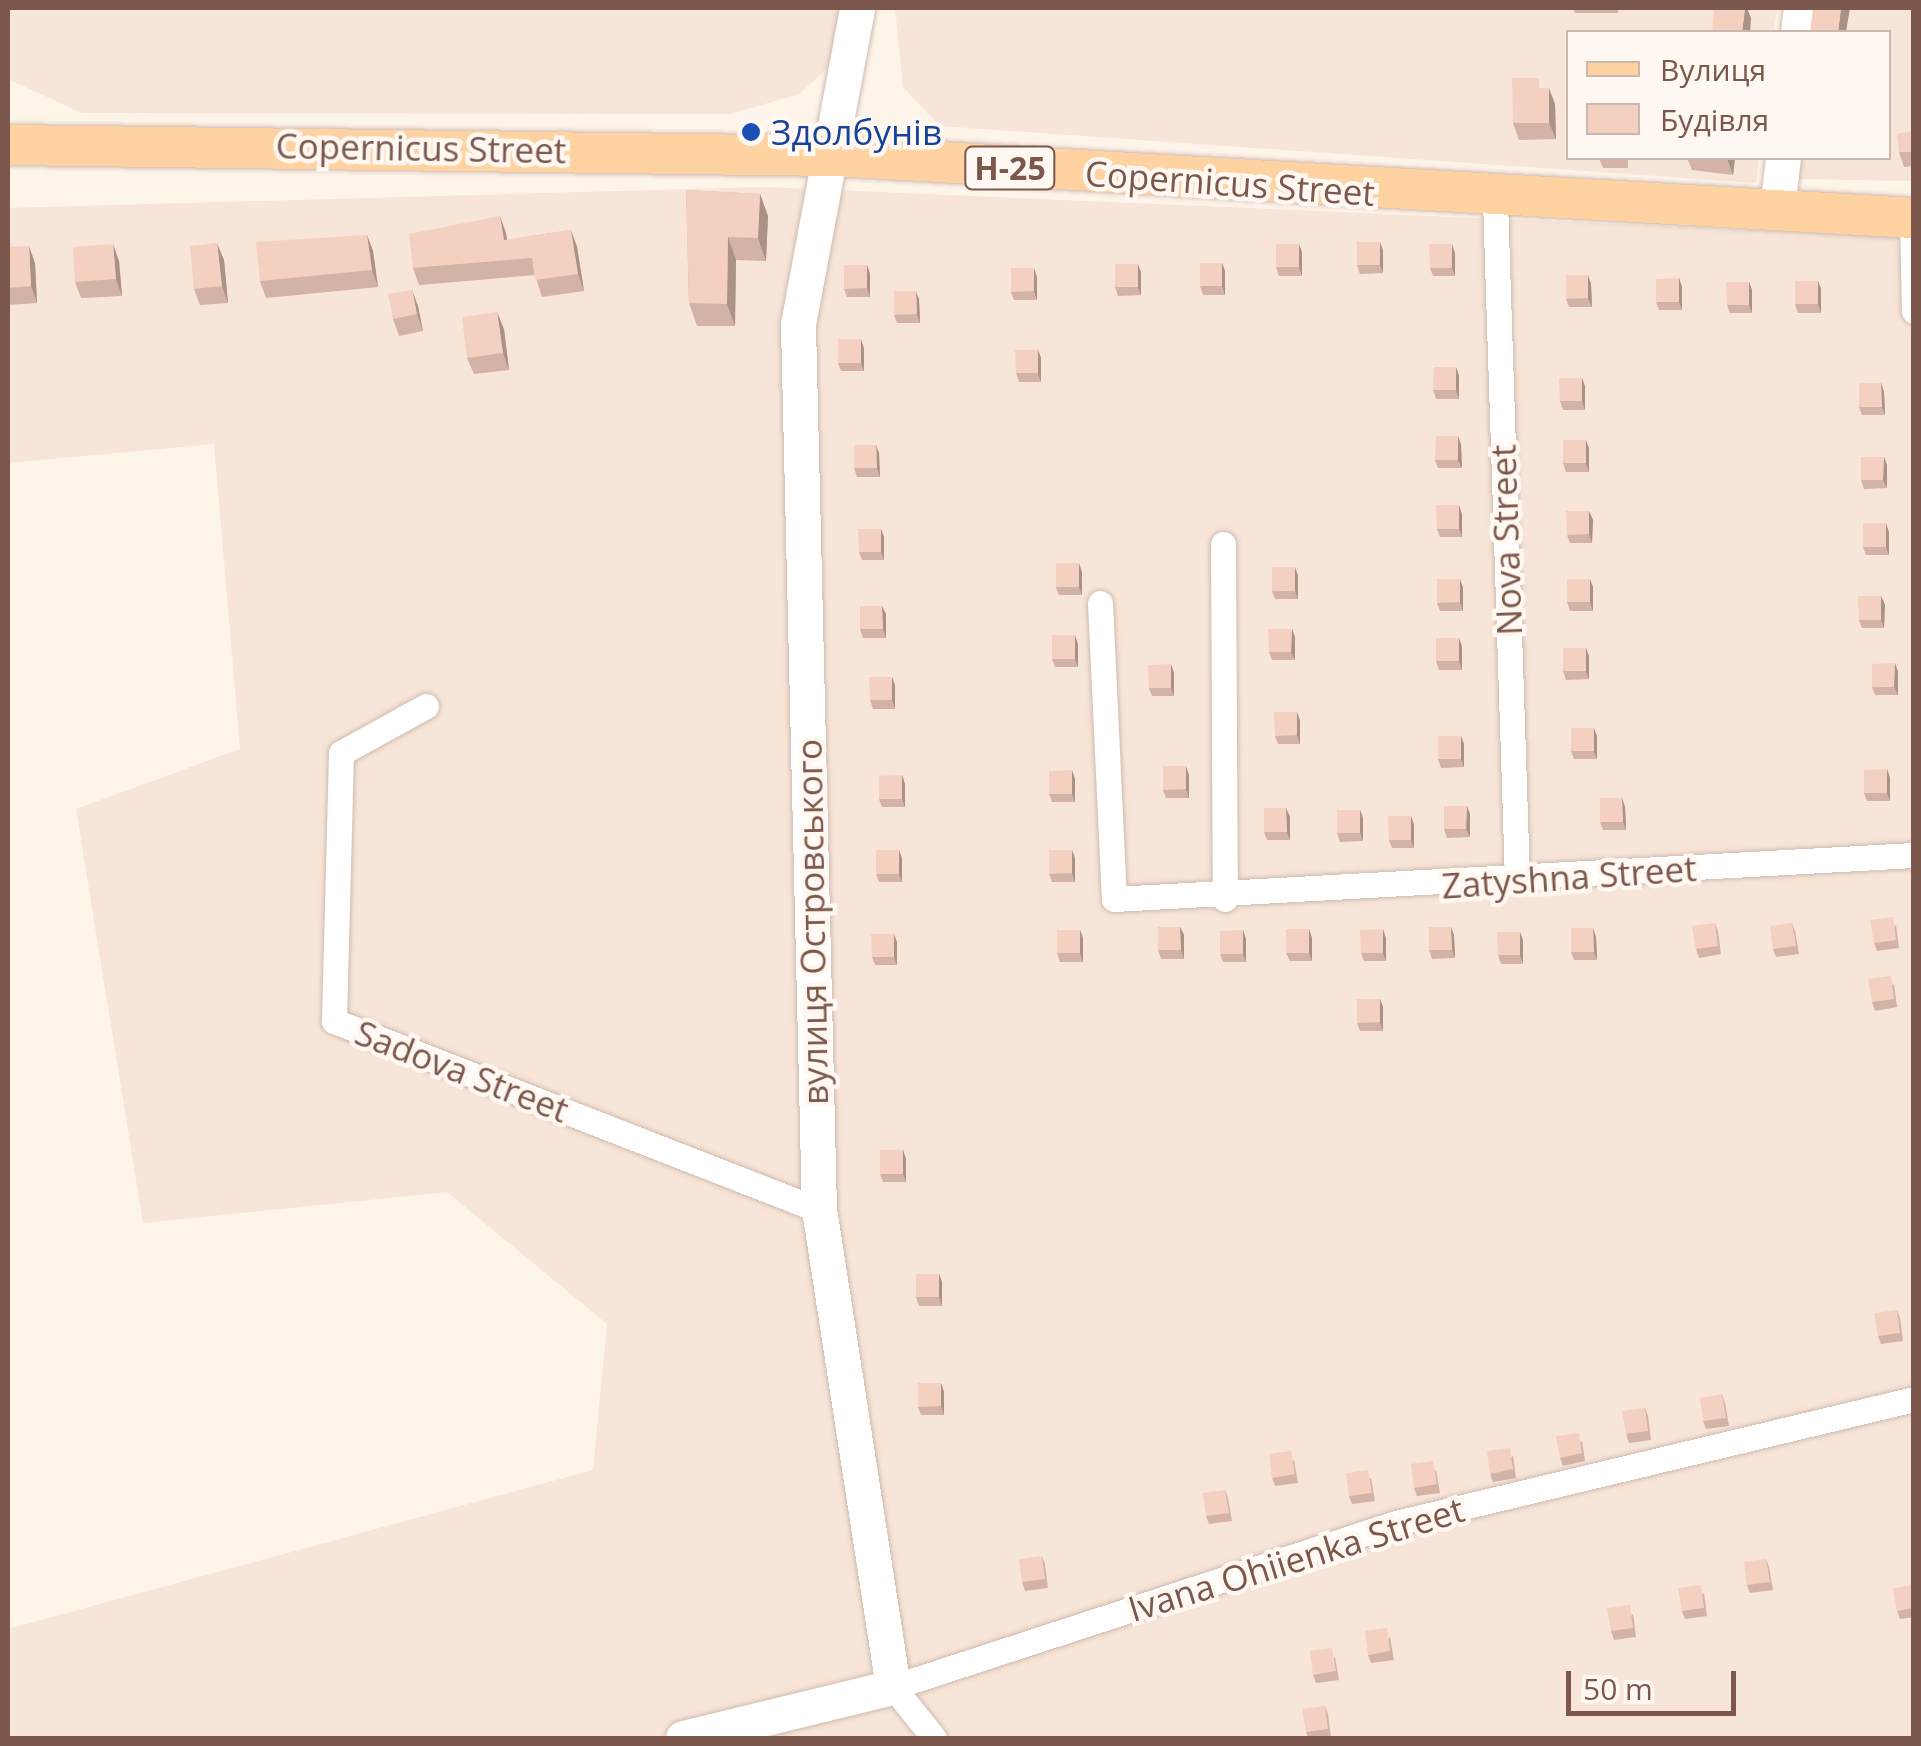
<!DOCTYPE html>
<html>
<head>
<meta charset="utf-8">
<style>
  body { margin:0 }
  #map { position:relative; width:1921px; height:1746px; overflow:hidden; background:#fdf4ea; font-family:"Open Sans",sans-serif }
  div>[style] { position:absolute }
  .residential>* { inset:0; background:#f6e5d8 }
  .roads { filter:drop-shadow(0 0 2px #d2baae) drop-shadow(0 0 2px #d2baae) }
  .street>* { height:25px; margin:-12.5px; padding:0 12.5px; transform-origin:12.5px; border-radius:12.5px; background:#fff }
  .secondary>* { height:35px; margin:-17.5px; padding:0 17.5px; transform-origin:17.5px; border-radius:17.5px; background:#fff }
  .primary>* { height:40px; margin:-20px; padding:0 20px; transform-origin:20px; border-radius:20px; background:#fed3a1 }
  .wall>* { inset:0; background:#d2b3a5 }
  .shaded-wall>* { inset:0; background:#ab9286 }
  .building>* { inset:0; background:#f4d0c0 }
  .dots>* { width:28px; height:28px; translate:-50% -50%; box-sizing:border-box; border:5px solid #fff8f2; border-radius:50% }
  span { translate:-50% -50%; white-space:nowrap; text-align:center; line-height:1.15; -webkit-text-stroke:9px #fff8f2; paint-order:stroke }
  .shield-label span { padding:2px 8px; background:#fff8f2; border:2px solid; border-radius:8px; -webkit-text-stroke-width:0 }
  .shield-label { font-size:32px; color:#7b584b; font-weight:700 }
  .transit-label { font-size:35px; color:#164399 }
  .left { translate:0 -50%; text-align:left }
  .street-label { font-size:35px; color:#7b584b }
  .frame { position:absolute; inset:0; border:10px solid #7b584b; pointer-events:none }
  .legend { position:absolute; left:1566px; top:30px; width:325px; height:130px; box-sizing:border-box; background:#fff8f2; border:2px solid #cab8af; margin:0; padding:12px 18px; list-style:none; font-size:30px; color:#7b584b }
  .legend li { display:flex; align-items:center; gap:20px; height:50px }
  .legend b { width:50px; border:2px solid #cab8af }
  .scale { position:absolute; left:1566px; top:1671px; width:170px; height:45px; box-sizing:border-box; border:5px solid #7b584b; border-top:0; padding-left:12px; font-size:30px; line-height:35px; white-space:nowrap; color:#7b584b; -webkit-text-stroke:8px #fff8f2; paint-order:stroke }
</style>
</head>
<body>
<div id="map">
  <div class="residential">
    <div style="clip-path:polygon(8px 8px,841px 8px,833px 63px,799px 94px,730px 114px,82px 113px,8px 79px)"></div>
    <div style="clip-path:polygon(895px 8px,1777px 8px,1774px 32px,1568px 32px,1568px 158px,1759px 158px,1756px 183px,940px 126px,903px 87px)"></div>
    <div style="clip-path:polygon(1816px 8px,1913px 8px,1913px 181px,1797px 179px,1799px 158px,1888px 158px,1888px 32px,1814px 32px)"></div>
    <div style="clip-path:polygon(764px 187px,1913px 237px,1913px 1738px,8px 1738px,8px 1629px,593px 1470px,607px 1324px,447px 1192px,143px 1223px,76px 809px,240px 749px,214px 444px,8px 463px,8px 208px)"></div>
  </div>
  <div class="roads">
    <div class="street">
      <div style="left:1495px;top:201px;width:679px;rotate:88.14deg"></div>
      <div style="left:1912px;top:218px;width:93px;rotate:88.8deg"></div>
      <div style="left:1223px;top:544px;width:355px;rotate:89.7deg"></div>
      <div style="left:1100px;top:603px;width:296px;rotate:87.3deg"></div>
      <div style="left:1114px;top:899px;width:801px;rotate:-3.15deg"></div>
      <div style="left:426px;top:706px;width:97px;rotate:151.1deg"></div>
      <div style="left:341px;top:753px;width:268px;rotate:91.5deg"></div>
      <div style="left:334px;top:1021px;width:521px;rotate:21.29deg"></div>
      <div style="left:934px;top:1738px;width:65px;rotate:-128.8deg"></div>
      <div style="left:893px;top:1687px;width:529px;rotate:-18.06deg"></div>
      <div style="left:1396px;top:1523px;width:533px;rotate:-13.46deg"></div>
    </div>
    <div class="secondary">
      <div style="left:1798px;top:32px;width:24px;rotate:-83deg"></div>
      <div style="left:1777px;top:208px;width:50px;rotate:-83.2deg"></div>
      <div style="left:683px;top:1738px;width:216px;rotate:-13.7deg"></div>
      <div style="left:893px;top:1687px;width:483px;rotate:-98.8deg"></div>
      <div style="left:819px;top:1210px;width:886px;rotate:-91.36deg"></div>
      <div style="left:798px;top:324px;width:321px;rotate:-79.4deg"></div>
    </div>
    <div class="primary">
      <div style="left:8px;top:145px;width:827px;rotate:0.76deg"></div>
      <div style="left:835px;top:156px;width:1081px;rotate:3.29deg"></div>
    </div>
  </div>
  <div class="wall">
    <div style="clip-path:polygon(1573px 8px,1618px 8px,1618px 13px,1575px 13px)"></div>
    <div style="clip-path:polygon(1542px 88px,1555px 104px,1556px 139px,1519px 140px,1513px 123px)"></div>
    <div style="clip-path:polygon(1914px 131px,1914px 166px,1904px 167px,1899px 152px)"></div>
    <div style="clip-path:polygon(1599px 158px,1628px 158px,1628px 168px,1603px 168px)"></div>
    <div style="clip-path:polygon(1687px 158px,1735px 158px,1733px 175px,1692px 170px)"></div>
    <div style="clip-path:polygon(686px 190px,760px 194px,768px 216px,766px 261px,736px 260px,735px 326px,697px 326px,689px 303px)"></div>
    <div style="clip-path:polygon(500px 216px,507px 240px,571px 230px,577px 247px,584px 291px,542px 297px,535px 275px,419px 285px,413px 268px)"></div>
    <div style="clip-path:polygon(367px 235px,373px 251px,378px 287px,266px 298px,260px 281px)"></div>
    <div style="clip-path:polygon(8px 247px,35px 263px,37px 303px,8px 305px)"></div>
    <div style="clip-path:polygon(1383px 250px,1383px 273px,1360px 274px,1357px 265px)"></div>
    <div style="clip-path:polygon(1302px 252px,1302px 276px,1279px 276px,1276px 267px)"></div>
    <div style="clip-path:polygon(1455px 253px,1455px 276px,1433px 276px,1430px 268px)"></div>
    <div style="clip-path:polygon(224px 260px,228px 303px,200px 305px,194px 289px)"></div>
    <div style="clip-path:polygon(119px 261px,122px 296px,81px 298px,75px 282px)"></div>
    <div style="clip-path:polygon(1222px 263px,1225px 271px,1225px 295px,1203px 295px,1200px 286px)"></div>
    <div style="clip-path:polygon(867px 265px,870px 274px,870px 297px,847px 297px,844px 289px)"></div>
    <div style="clip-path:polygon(1141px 272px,1141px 295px,1118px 296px,1115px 287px)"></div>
    <div style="clip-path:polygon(1588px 275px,1591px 284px,1592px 307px,1569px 307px,1566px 299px)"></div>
    <div style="clip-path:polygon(1037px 277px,1037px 300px,1014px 300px,1011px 292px)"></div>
    <div style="clip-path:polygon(1679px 278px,1682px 287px,1682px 310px,1659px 310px,1656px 302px)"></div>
    <div style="clip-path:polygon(1818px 281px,1821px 289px,1821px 313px,1798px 313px,1795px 304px)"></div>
    <div style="clip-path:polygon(1749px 282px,1752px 290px,1752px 313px,1730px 313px,1727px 305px)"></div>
    <div style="clip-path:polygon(919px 299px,920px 323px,897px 323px,894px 315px)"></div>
    <div style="clip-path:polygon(418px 306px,423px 331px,399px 336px,393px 319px)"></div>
    <div style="clip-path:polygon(504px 329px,509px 370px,474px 374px,467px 358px)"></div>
    <div style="clip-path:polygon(864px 348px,864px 371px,841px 371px,838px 363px)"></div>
    <div style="clip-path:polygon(1038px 350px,1041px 358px,1041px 382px,1019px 382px,1016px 373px)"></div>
    <div style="clip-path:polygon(1459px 375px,1459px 399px,1436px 399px,1433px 390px)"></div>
    <div style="clip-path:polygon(1881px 383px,1884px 392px,1885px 415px,1862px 415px,1859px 407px)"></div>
    <div style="clip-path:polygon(1585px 386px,1585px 410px,1563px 410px,1560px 401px)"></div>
    <div style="clip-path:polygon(1458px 436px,1461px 445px,1462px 468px,1438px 468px,1435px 460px)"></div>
    <div style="clip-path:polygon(1589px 448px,1589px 472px,1566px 472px,1563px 463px)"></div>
    <div style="clip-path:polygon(879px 453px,880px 477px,857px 477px,854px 468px)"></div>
    <div style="clip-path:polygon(1884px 457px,1887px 465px,1887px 488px,1864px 489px,1861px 480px)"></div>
    <div style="clip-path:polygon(1589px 511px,1593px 520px,1592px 543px,1570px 543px,1567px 535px)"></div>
    <div style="clip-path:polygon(1462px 514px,1462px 537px,1440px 537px,1437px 529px)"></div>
    <div style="clip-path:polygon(881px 529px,884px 537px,884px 560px,862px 560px,859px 552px)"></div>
    <div style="clip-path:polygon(1889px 532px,1889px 555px,1866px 555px,1863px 547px)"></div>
    <div style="clip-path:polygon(1295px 567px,1298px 576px,1298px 599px,1275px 599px,1272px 591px)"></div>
    <div style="clip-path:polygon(1082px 572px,1082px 595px,1059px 595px,1056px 587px)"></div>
    <div style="clip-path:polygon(1460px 579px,1463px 588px,1463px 611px,1440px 611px,1437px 603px)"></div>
    <div style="clip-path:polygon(1593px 587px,1593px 611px,1570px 611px,1567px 602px)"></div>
    <div style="clip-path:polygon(1881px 596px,1885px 605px,1884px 628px,1862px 628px,1859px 620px)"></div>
    <div style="clip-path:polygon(882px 606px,886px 614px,886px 638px,863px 638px,860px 629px)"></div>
    <div style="clip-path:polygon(1292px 629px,1295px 637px,1295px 660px,1272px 660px,1269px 652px)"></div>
    <div style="clip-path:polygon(1078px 644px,1078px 667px,1055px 667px,1052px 659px)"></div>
    <div style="clip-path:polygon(1462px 646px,1462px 670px,1439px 670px,1436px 661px)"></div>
    <div style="clip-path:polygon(1586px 648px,1589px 656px,1589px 679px,1566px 680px,1563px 671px)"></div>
    <div style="clip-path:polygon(1895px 663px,1898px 672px,1898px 695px,1875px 695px,1872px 687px)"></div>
    <div style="clip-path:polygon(1174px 673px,1174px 696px,1152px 696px,1149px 688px)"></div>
    <div style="clip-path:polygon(895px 685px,895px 709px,873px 709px,870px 700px)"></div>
    <div style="clip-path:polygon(1297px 712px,1300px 721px,1300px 744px,1278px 744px,1275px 736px)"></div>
    <div style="clip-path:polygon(1461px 736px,1464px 744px,1464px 767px,1441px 768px,1438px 759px)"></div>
    <div style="clip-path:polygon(1597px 736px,1597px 759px,1574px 759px,1571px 751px)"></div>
    <div style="clip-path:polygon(1887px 769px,1890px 778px,1890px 801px,1867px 801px,1864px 793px)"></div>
    <div style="clip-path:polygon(902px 775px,905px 784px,905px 807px,882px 807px,879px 799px)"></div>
    <div style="clip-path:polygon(1189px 775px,1189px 798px,1166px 798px,1163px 790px)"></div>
    <div style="clip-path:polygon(1075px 779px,1075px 802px,1052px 802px,1049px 794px)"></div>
    <div style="clip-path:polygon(1622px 798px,1625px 807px,1626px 830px,1603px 830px,1600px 822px)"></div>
    <div style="clip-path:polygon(1467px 806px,1470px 814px,1470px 837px,1447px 838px,1444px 829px)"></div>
    <div style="clip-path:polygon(1286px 808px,1290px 817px,1290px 840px,1267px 840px,1264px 832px)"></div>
    <div style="clip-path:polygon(1360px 810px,1363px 818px,1363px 841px,1340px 842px,1337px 833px)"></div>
    <div style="clip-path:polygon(1411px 816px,1414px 825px,1414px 848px,1392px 848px,1389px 840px)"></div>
    <div style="clip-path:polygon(902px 858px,902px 882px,879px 882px,876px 874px)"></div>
    <div style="clip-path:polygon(1075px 858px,1075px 882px,1052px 882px,1049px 874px)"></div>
    <div style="clip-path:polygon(1715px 923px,1718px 931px,1721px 954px,1699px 958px,1696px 949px)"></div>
    <div style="clip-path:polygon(1792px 923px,1795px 931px,1799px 954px,1776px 957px,1773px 949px)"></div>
    <div style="clip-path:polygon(1896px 925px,1899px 948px,1877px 951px,1874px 943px)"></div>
    <div style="clip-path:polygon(1180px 927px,1184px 935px,1184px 959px,1161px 959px,1158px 950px)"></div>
    <div style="clip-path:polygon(1451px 927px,1454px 935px,1455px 958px,1432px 959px,1429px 950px)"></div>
    <div style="clip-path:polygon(1309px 929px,1312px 938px,1312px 961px,1290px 961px,1286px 953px)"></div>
    <div style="clip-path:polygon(1080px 930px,1083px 938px,1083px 962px,1060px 962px,1057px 953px)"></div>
    <div style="clip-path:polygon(1243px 930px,1246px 939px,1246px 962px,1223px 962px,1220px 954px)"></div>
    <div style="clip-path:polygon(1596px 937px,1597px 960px,1574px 960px,1571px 952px)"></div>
    <div style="clip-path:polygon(1386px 938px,1386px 961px,1364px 961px,1361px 953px)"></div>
    <div style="clip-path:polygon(1523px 940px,1523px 964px,1501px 964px,1498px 955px)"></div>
    <div style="clip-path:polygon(897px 942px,897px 965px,875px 965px,872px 957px)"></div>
    <div style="clip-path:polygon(1894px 984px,1897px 1007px,1875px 1011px,1872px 1002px)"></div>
    <div style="clip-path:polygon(1380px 999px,1383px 1007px,1383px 1031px,1360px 1031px,1357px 1023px)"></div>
    <div style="clip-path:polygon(903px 1150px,906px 1159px,906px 1182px,883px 1182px,880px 1174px)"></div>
    <div style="clip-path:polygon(939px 1274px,942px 1282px,942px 1306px,919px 1306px,916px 1297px)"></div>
    <div style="clip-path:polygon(1897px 1310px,1900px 1318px,1903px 1341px,1881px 1344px,1878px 1336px)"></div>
    <div style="clip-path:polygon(941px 1383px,944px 1392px,944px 1415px,921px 1415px,918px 1407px)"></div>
    <div style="clip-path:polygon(1722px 1394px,1725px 1403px,1729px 1426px,1706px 1429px,1703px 1421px)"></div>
    <div style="clip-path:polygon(1645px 1408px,1648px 1416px,1651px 1440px,1629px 1443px,1626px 1434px)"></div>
    <div style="clip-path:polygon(1582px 1441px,1585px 1461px,1563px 1466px,1560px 1458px)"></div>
    <div style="clip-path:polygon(1513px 1456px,1516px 1478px,1493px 1482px,1490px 1474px)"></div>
    <div style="clip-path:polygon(1294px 1460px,1298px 1483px,1275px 1486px,1272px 1478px)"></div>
    <div style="clip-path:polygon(1436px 1470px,1440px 1493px,1417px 1496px,1414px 1488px)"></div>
    <div style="clip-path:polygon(1371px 1478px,1375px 1501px,1352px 1504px,1349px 1496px)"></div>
    <div style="clip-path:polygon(1225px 1490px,1228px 1498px,1232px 1521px,1209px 1524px,1206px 1516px)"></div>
    <div style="clip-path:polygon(1042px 1556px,1045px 1564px,1048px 1588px,1025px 1591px,1022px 1582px)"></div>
    <div style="clip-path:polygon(1766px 1559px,1769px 1567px,1773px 1590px,1750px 1593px,1747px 1585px)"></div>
    <div style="clip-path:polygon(1914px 1585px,1914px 1617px,1900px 1619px,1897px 1611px)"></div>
    <div style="clip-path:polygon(1704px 1593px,1707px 1616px,1685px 1619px,1682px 1611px)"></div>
    <div style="clip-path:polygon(1633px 1614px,1636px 1637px,1614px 1640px,1611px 1631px)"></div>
    <div style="clip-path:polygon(1390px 1637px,1394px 1660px,1371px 1663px,1368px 1655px)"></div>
    <div style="clip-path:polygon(1335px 1657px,1339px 1680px,1316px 1683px,1313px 1675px)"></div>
    <div style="clip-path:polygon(1325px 1706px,1328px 1714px,1331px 1738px,1308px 1738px,1306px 1732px)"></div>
  </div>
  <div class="shaded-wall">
    <div style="clip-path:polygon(1745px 8px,1747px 8px,1751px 18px,1750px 32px,1742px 32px)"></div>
    <div style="clip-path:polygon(1841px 8px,1850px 8px,1846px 32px,1838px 32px)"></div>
    <div style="clip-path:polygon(1549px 88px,1555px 104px,1556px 139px,1549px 123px)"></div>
    <div style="clip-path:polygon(1727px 158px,1735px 158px,1733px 175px)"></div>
    <div style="clip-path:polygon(760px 194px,768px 216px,766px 261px,758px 238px)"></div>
    <div style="clip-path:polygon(500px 216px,506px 233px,510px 257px,504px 240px)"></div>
    <div style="clip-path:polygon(571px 230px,577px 247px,584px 291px,578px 274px)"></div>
    <div style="clip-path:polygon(367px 235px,373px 251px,378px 287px,372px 270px)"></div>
    <div style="clip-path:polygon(728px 237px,736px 260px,735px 326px,727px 304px)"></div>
    <div style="clip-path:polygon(1380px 242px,1383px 250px,1383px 273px,1380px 265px)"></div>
    <div style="clip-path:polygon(217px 243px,224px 260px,228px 303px,222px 286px)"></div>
    <div style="clip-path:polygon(113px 244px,119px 261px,122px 296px,116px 279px)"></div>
    <div style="clip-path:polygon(1299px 244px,1302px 252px,1302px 276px,1299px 267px)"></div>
    <div style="clip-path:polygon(1452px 244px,1455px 253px,1455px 276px,1452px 268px)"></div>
    <div style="clip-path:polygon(29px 246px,35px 263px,37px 303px,31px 286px)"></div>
    <div style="clip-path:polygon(1222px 263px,1225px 271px,1225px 295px,1222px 286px)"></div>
    <div style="clip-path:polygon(1138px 264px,1141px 272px,1141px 295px,1138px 287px)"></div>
    <div style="clip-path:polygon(867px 265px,870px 274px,870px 297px,867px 288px)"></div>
    <div style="clip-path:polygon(1034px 268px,1037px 277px,1037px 300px,1034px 291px)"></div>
    <div style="clip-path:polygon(1588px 275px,1591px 284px,1592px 307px,1588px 298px)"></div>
    <div style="clip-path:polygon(1679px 278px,1682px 287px,1682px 310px,1679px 302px)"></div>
    <div style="clip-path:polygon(1818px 281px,1821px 289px,1821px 313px,1818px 304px)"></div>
    <div style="clip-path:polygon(1749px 282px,1752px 290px,1752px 313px,1749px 305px)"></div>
    <div style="clip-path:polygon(412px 290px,418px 306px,423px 331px,417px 314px)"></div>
    <div style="clip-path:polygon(916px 291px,919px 299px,920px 323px,917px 314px)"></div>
    <div style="clip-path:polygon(497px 312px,504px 329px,509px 370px,503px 353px)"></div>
    <div style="clip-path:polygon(861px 339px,864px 348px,864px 371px,861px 363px)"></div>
    <div style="clip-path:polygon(1038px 350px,1041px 358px,1041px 382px,1038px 373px)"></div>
    <div style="clip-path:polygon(1456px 367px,1459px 375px,1459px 399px,1456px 390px)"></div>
    <div style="clip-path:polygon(1582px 378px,1585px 386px,1585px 410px,1582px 401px)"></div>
    <div style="clip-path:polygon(1881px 383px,1884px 392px,1885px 415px,1882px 407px)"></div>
    <div style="clip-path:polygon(1458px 436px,1461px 445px,1462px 468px,1458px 460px)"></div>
    <div style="clip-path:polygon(1586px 440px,1589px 448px,1589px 472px,1586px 463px)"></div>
    <div style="clip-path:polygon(876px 445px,879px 453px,880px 477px,877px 468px)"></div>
    <div style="clip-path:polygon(1884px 457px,1887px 465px,1887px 488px,1883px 480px)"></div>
    <div style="clip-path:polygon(1459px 505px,1462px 514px,1462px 537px,1459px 529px)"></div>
    <div style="clip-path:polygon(1589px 511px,1593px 520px,1592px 543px,1589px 534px)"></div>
    <div style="clip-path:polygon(1886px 523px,1889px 532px,1889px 555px,1886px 547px)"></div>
    <div style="clip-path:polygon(881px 529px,884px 537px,884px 560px,881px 552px)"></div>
    <div style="clip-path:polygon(1079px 563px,1082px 572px,1082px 595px,1079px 587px)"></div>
    <div style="clip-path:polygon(1295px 567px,1298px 576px,1298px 599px,1295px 591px)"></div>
    <div style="clip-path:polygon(1460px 579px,1463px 588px,1463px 611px,1460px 602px)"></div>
    <div style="clip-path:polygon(1590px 579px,1593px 587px,1593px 611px,1590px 602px)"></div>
    <div style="clip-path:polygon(1881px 596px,1885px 605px,1884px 628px,1881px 620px)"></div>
    <div style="clip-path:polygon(882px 606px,886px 614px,886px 638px,883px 629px)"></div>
    <div style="clip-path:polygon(1292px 629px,1295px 637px,1295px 660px,1291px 652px)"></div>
    <div style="clip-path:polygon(1075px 635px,1078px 644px,1078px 667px,1075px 659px)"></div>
    <div style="clip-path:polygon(1459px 638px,1462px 646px,1462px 670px,1459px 661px)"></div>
    <div style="clip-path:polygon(1586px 648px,1589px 656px,1589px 679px,1586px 671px)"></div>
    <div style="clip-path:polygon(1895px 663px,1898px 672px,1898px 695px,1894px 687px)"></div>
    <div style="clip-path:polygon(1171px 664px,1174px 673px,1174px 696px,1171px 688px)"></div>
    <div style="clip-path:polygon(892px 677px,895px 685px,895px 709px,892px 700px)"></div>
    <div style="clip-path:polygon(1297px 712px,1300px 721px,1300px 744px,1297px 735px)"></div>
    <div style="clip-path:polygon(1594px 728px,1597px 736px,1597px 759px,1594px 751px)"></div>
    <div style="clip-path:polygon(1461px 736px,1464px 744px,1464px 767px,1461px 759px)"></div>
    <div style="clip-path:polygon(1186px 766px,1189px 775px,1189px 798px,1186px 789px)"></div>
    <div style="clip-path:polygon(1887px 769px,1890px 778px,1890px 801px,1887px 793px)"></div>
    <div style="clip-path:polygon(1072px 770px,1075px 779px,1075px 802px,1072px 794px)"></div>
    <div style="clip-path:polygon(902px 775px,905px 784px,905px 807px,902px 799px)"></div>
    <div style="clip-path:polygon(1622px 798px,1625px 807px,1626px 830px,1623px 822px)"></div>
    <div style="clip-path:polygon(1467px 806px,1470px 814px,1470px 837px,1466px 829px)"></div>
    <div style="clip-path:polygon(1286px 808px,1290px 817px,1290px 840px,1287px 832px)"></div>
    <div style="clip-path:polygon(1360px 810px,1363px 818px,1363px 841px,1360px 833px)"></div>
    <div style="clip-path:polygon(1411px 816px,1414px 825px,1414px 848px,1411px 840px)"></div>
    <div style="clip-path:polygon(899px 850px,902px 858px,902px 882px,899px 874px)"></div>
    <div style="clip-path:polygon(1072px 850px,1075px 858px,1075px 882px,1072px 873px)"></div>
    <div style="clip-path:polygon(1180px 927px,1184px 935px,1184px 959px,1181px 950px)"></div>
    <div style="clip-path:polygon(1451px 927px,1454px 935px,1455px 958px,1452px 950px)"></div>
    <div style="clip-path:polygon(1593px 928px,1596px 937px,1597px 960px,1594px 952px)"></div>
    <div style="clip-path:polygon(1309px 929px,1312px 938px,1312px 961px,1309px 953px)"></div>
    <div style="clip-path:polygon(1383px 929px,1386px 938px,1386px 961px,1383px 953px)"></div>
    <div style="clip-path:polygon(1080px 930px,1083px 938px,1083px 962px,1080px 953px)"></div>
    <div style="clip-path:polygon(1243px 930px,1246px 939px,1246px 962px,1243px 954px)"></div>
    <div style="clip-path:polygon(1520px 932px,1523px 940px,1523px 964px,1520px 955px)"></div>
    <div style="clip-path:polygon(894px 934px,897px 942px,897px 965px,894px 957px)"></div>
    <div style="clip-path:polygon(1380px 999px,1383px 1007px,1383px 1031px,1380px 1022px)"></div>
    <div style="clip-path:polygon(903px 1150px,906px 1159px,906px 1182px,903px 1174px)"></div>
    <div style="clip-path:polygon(939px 1274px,942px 1282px,942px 1306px,939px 1297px)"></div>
    <div style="clip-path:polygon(941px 1383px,944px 1392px,944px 1415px,941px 1406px)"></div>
  </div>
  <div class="building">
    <div style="clip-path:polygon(1714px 8px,1745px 8px,1742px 32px,1712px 32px)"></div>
    <div style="clip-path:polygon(1813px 8px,1841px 8px,1838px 32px,1810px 32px)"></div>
    <div style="clip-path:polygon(1512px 78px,1539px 78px,1539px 88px,1549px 88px,1549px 123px,1513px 123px)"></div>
    <div style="clip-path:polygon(1914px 131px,1914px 152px,1899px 152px,1897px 134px)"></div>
    <div style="clip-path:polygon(686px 190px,760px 194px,758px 238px,728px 237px,727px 304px,689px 303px)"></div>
    <div style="clip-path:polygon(500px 216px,504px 240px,571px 230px,578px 274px,535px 280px,532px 258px,413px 268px,409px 234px)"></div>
    <div style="clip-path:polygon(367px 235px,372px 270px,260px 281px,256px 242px)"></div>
    <div style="clip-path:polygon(1357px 242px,1380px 242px,1380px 265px,1357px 265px)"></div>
    <div style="clip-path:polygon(217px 243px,222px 286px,194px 289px,190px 246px)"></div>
    <div style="clip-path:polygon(113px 244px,116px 279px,75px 282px,73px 247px)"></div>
    <div style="clip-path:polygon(1276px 244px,1299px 244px,1299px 267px,1276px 267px)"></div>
    <div style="clip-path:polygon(1429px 244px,1452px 244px,1452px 268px,1430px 268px)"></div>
    <div style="clip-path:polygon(29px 246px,31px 286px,8px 288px,8px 247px)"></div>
    <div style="clip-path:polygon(1200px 263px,1222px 263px,1222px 286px,1200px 286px)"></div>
    <div style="clip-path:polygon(1115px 264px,1138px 264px,1138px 287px,1115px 287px)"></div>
    <div style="clip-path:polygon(844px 265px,867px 265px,867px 288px,844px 289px)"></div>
    <div style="clip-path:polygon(1011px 268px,1034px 268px,1034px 291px,1011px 292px)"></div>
    <div style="clip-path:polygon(1566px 275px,1588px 275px,1588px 298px,1566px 299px)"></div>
    <div style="clip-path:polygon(1679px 278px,1679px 302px,1656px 302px,1656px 279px)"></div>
    <div style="clip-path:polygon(1795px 281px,1818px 281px,1818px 304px,1795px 304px)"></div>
    <div style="clip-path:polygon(1726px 282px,1749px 282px,1749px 305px,1727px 305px)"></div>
    <div style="clip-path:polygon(412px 290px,417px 314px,393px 319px,388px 294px)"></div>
    <div style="clip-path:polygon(894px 291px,916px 291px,917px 314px,894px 315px)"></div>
    <div style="clip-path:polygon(497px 312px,503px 353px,467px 358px,462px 317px)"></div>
    <div style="clip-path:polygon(838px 339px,861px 339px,861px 363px,838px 363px)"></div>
    <div style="clip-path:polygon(1015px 350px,1038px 350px,1038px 373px,1016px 373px)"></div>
    <div style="clip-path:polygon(1434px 367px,1456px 367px,1456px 390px,1433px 390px)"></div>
    <div style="clip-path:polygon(1559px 378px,1582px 378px,1582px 401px,1560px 401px)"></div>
    <div style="clip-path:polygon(1859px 383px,1881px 383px,1882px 407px,1859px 407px)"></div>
    <div style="clip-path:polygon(1436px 436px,1458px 436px,1458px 460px,1435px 460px)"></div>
    <div style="clip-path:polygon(1563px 440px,1586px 440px,1586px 463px,1563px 463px)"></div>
    <div style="clip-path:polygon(854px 445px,876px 445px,877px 468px,854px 468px)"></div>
    <div style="clip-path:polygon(1861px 457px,1884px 457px,1883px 480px,1861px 480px)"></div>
    <div style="clip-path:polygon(1436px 505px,1459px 505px,1459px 529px,1437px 529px)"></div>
    <div style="clip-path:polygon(1566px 511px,1589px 511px,1589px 534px,1567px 535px)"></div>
    <div style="clip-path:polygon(1863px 523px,1886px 523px,1886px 547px,1863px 547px)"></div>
    <div style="clip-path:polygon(858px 529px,881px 529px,881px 552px,859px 552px)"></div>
    <div style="clip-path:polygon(1056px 563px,1079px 563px,1079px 587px,1056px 587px)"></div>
    <div style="clip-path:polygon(1272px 567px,1295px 567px,1295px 591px,1272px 591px)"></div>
    <div style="clip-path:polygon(1437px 579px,1460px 579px,1460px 602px,1437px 603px)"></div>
    <div style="clip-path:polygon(1567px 579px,1590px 579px,1590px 602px,1567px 602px)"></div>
    <div style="clip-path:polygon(1858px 596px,1881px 596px,1881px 620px,1859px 620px)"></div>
    <div style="clip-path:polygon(860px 606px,882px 606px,883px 629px,860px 629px)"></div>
    <div style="clip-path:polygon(1268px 629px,1292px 629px,1291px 652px,1269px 652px)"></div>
    <div style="clip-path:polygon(1052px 635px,1075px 635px,1075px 659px,1052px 659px)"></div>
    <div style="clip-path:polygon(1436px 638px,1459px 638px,1459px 661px,1436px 661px)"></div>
    <div style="clip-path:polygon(1563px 648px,1586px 648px,1586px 671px,1563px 671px)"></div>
    <div style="clip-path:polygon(1895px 663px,1894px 687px,1872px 687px,1872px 664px)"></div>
    <div style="clip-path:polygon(1171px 664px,1171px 688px,1149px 688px,1148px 665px)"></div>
    <div style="clip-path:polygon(869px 677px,892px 677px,892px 700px,870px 700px)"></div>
    <div style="clip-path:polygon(1274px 712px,1297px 712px,1297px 735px,1275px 736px)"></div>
    <div style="clip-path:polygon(1571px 728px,1594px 728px,1594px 751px,1571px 751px)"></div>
    <div style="clip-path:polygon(1438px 736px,1461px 736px,1461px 759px,1438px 759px)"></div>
    <div style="clip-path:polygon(1163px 766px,1186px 766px,1186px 789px,1163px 790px)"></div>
    <div style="clip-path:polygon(1887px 769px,1887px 793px,1864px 793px,1864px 770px)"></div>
    <div style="clip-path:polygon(1072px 770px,1072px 794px,1049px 794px,1049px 771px)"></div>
    <div style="clip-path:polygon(902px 775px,902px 799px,879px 799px,879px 776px)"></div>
    <div style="clip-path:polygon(1600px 798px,1622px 798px,1623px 822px,1600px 822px)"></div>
    <div style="clip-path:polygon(1444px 806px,1467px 806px,1466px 829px,1444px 829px)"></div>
    <div style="clip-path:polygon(1264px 808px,1286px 808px,1287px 832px,1264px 832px)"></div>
    <div style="clip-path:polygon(1337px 810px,1360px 810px,1360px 833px,1337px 833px)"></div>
    <div style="clip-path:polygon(1388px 816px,1411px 816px,1411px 840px,1389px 840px)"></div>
    <div style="clip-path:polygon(876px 850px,899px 850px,899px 874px,876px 874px)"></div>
    <div style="clip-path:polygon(1049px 850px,1072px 850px,1072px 873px,1049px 874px)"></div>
    <div style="clip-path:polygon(1893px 917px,1896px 940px,1874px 943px,1870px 920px)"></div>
    <div style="clip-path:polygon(1715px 923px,1718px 946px,1696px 949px,1692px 926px)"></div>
    <div style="clip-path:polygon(1792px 923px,1796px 946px,1773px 949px,1770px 926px)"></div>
    <div style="clip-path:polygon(1158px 927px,1180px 927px,1181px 950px,1158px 950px)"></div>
    <div style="clip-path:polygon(1429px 927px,1451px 927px,1452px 950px,1429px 950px)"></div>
    <div style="clip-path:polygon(1571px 928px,1593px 928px,1594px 952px,1571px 952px)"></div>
    <div style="clip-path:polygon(1286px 929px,1309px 929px,1309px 953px,1286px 953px)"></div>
    <div style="clip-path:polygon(1383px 929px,1383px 953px,1361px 953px,1360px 930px)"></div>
    <div style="clip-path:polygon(1057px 930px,1080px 930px,1080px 953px,1057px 953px)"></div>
    <div style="clip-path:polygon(1243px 930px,1243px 954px,1220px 954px,1220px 931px)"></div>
    <div style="clip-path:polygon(1497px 932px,1520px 932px,1520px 955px,1498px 955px)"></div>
    <div style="clip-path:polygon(871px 934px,894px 934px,894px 957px,872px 957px)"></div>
    <div style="clip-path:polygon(1891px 976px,1894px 999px,1872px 1002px,1868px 979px)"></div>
    <div style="clip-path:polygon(1357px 999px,1380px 999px,1380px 1022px,1357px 1023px)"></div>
    <div style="clip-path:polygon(880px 1150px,903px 1150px,903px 1174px,880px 1174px)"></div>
    <div style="clip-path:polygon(916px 1274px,939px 1274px,939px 1297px,916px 1297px)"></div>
    <div style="clip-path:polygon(1897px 1310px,1900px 1333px,1878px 1336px,1874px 1313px)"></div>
    <div style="clip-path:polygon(918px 1383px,941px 1383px,941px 1406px,918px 1407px)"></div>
    <div style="clip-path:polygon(1722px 1394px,1726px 1418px,1703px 1421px,1700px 1398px)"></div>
    <div style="clip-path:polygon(1645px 1408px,1648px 1431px,1626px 1434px,1622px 1411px)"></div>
    <div style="clip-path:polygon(1579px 1433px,1582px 1453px,1560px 1458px,1556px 1436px)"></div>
    <div style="clip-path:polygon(1510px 1448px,1513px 1469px,1490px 1474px,1487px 1451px)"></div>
    <div style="clip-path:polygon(1291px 1451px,1295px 1474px,1272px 1478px,1269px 1454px)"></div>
    <div style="clip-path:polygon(1433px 1461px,1437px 1484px,1414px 1488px,1411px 1464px)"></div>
    <div style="clip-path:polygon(1368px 1470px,1372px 1493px,1349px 1496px,1346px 1473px)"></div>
    <div style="clip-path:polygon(1225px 1490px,1229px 1513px,1206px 1516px,1203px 1493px)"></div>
    <div style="clip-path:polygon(1042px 1556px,1045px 1579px,1022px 1582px,1019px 1559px)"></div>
    <div style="clip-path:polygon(1766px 1559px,1770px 1582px,1747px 1585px,1744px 1562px)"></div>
    <div style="clip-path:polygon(1701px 1585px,1704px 1608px,1682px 1611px,1678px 1588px)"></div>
    <div style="clip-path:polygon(1914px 1585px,1914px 1608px,1897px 1611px,1893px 1588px)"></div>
    <div style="clip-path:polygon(1630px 1605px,1633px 1628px,1611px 1631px,1607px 1608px)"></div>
    <div style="clip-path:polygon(1387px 1628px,1390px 1651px,1368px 1655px,1365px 1631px)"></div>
    <div style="clip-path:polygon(1332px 1648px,1336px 1671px,1313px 1675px,1310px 1651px)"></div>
    <div style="clip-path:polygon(1325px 1706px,1328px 1729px,1306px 1732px,1302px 1709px)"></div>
  </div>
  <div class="dots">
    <div style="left:751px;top:132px;background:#1a4fb4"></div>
  </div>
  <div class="shield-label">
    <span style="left:1010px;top:168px">Н-25</span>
  </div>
  <div class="transit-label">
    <span class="left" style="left:771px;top:132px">Здолбунів</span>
  </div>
  <div class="street-label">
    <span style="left:421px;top:148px;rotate:1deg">Copernicus Street</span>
    <span style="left:1230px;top:183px;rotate:4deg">Copernicus Street</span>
    <span style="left:1506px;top:540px;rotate:-92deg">Nova Street</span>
    <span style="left:1569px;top:877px;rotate:-4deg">Zatyshna Street</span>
    <span style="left:812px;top:922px;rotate:-91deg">вулиця Островського</span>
    <span style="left:462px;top:1071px;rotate:21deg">Sadova Street</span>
    <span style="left:1296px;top:1559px;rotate:-17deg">Ivana Ohiienka Street</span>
  </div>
  <div class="frame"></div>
  <ul class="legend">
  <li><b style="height:12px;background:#fed3a1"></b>Вулиця</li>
  <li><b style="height:28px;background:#f4d0c0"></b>Будівля</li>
  </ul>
  <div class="scale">50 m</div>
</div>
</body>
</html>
